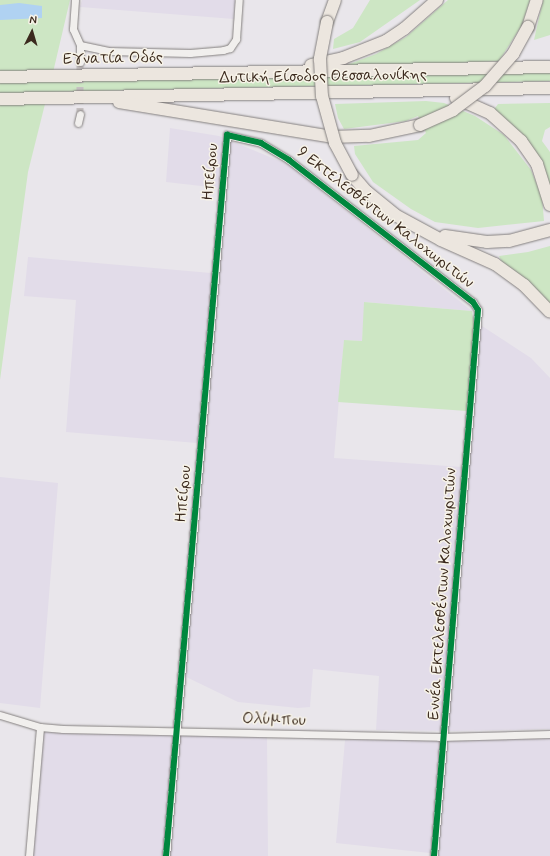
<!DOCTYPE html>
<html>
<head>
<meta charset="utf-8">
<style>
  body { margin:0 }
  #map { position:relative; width:550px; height:856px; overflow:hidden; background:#e9e6eb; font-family:Mynerve,sans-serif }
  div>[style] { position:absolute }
  .built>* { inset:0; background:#e2dce9 }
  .green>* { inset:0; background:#cde6c4 }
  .water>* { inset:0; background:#b0d2f2 }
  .minor-tunnel>* { height:7px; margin-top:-3.5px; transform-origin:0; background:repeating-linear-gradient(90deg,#c6c0c2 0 7px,transparent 0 10.5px) }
  .roads { filter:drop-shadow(0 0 1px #84807f) drop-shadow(0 0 1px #84807f) }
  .minor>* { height:7px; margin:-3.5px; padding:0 3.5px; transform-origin:3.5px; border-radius:3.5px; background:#f1efed }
  .motorway>* { height:12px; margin:-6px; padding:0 6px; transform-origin:6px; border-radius:6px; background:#ece6df }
  .bridges { filter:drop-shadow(0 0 1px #84807f) drop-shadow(0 0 1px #84807f) }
  .motorway-bridge>* { height:12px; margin:-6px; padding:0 6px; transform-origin:6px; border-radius:6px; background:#ece6df }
  .cycleway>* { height:6px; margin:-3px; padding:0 3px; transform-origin:3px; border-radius:3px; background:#00873e }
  span { translate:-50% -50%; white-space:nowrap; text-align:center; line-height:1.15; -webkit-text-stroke:3px #f7f3e8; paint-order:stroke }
  .street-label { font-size:16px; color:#3b2a1e }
  .north { position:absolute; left:12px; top:12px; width:40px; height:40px; -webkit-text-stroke:3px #f7f3e8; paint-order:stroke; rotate:5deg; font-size:11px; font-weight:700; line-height:16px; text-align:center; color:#3b2a1e }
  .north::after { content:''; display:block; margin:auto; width:14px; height:18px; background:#3b2a1e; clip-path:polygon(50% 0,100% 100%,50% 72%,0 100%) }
</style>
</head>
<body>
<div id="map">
  <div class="built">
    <div style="clip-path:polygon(82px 0,235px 0,234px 19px,80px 7px)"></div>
    <div style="clip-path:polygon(170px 128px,219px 136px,287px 164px,472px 311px,365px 302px,362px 341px,344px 340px,334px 458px,462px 467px,474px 324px,482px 326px,531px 358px,550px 378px,550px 729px,454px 731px,376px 730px,379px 676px,313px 669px,310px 707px,298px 708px,238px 702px,178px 673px,197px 443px,66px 432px,76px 300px,24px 296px,28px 257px,211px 273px,219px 188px,166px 182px)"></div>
    <div style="clip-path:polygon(0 477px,58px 483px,40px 708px,0 703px)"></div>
    <div style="clip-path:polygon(45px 731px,267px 735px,268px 856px,30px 856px,41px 737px)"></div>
    <div style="clip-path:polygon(550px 735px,550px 856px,430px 856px,430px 853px,336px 843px,345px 740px)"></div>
  </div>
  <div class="green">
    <div style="clip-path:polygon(0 0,70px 0,51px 81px,550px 71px,550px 81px,48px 92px,28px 172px,0 380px)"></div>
    <div style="clip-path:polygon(370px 0,420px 0,360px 42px,333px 49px,334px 39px,353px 28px)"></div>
    <div style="clip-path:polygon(448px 0,530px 0,522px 25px,499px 61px,336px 69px,376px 54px,406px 37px)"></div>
    <div style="clip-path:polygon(543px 0,550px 0,550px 35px,534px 40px)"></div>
    <div style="clip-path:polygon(426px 101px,444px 103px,475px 116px,504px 135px,531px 170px,542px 197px,544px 221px,478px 228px,435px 222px,411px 209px,373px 182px,355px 154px,354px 146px,418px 140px,426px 133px,418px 116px,406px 121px,344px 129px,338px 118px,335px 104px)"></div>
    <div style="clip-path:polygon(550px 103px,550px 127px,545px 130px,542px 141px,550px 152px,550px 191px,493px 111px,498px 104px)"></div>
    <div style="clip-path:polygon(550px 246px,550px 304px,527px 280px,502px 262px,499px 256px,528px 252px)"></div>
    <div style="clip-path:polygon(364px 302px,472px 311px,474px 324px,467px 411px,338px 402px,344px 340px,362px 341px)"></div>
  </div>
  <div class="water">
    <div style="clip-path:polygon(19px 3px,42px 6px,42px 18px,0 20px,0 5px)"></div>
  </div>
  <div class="minor-tunnel">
    <div style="left:80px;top:114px;width:52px;rotate:-90deg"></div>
  </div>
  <div class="roads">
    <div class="minor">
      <div style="left:75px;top:0;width:29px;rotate:94deg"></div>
      <div style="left:73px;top:29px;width:17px;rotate:66deg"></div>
      <div style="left:80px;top:45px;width:17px;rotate:90deg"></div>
      <div style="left:80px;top:45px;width:29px;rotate:12deg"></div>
      <div style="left:108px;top:51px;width:82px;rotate:1.4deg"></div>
      <div style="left:190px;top:53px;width:33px;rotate:-5deg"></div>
      <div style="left:223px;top:50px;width:7px;rotate:-16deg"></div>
      <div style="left:230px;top:48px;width:11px;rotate:-56deg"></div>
      <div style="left:236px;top:39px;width:39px;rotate:-86deg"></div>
      <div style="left:78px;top:123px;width:9px;rotate:-77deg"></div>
      <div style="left:0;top:715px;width:42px;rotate:16.7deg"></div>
      <div style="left:40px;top:727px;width:23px;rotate:5deg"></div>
      <div style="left:63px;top:729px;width:376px;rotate:1.2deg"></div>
      <div style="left:439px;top:737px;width:111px;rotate:-1.5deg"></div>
      <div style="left:29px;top:856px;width:129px;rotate:-85.1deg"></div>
      <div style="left:166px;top:856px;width:724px;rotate:-85.16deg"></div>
      <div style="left:227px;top:135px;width:35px;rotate:13deg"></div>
      <div style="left:261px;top:143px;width:33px;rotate:31deg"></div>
      <div style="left:289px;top:160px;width:232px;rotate:37.7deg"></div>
      <div style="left:473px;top:302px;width:9px;rotate:58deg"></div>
      <div style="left:478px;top:310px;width:548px;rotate:94.61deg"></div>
    </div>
    <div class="motorway">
      <div style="left:327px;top:22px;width:23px;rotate:-70deg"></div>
      <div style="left:528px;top:27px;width:28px;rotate:-72deg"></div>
      <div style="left:311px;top:65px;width:33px;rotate:-12deg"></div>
      <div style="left:343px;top:58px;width:46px;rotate:-21.6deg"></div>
      <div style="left:386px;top:41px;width:22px;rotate:-34deg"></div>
      <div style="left:404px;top:29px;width:44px;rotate:-41.3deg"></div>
      <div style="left:0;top:77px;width:550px;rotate:-1.04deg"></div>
      <div style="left:456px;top:98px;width:37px;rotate:24deg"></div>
      <div style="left:490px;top:113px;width:42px;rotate:42.1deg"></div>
      <div style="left:521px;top:141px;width:28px;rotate:55deg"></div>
      <div style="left:537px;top:164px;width:43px;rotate:72.4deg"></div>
      <div style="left:0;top:99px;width:550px;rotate:-1.15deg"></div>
      <div style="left:119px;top:102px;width:216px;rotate:9.3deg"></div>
      <div style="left:332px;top:137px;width:37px;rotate:-2deg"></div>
      <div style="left:369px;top:136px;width:52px;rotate:-12.2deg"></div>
      <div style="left:352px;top:175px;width:23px;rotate:49deg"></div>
      <div style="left:367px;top:192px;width:36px;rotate:39deg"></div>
      <div style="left:395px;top:215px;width:52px;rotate:28.5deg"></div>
      <div style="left:441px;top:240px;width:59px;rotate:24deg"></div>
      <div style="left:495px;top:264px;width:36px;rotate:36deg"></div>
      <div style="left:524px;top:285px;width:37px;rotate:46deg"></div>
      <div style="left:445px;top:236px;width:42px;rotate:8.1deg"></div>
      <div style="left:487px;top:242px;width:22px;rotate:-3deg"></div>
      <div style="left:509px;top:241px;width:42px;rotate:-15deg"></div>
    </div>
  </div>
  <div class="bridges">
    <div class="motorway-bridge">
      <div style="left:327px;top:22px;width:38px;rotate:101deg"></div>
      <div style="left:320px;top:59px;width:37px;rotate:87deg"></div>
      <div style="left:322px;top:96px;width:49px;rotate:74.5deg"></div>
      <div style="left:335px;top:143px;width:36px;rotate:62deg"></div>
      <div style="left:420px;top:125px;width:36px;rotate:-24deg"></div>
      <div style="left:453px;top:110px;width:40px;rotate:-37deg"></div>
      <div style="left:485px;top:86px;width:43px;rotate:-48.8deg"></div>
      <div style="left:513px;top:54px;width:31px;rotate:-61deg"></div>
    </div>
  </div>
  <div class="cycleway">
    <div style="left:166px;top:856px;width:724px;rotate:-85.16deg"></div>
    <div style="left:227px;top:135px;width:35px;rotate:13deg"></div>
    <div style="left:261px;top:143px;width:33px;rotate:31deg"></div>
    <div style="left:289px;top:160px;width:232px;rotate:37.7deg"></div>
    <div style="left:473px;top:302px;width:9px;rotate:58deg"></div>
    <div style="left:478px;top:310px;width:548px;rotate:94.61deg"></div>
  </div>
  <div class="street-label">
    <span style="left:113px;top:59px;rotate:-1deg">Εγνατία Οδός</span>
    <span style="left:323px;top:77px;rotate:-1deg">Δυτική Είσοδος Θεσσαλονίκης</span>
    <span style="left:211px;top:172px;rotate:-85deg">Ηπείρου</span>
    <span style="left:385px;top:218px;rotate:38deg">9 Εκτελεσθέντων Καλοχωριτών</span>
    <span style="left:184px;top:494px;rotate:-85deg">Ηπείρου</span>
    <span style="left:443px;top:594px;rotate:-86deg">Εννέα Εκτελεσθέντων Καλοχωριτών</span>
    <span style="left:274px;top:720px;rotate:2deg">Ολύμπου</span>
  </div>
  <div class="north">N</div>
</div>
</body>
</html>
